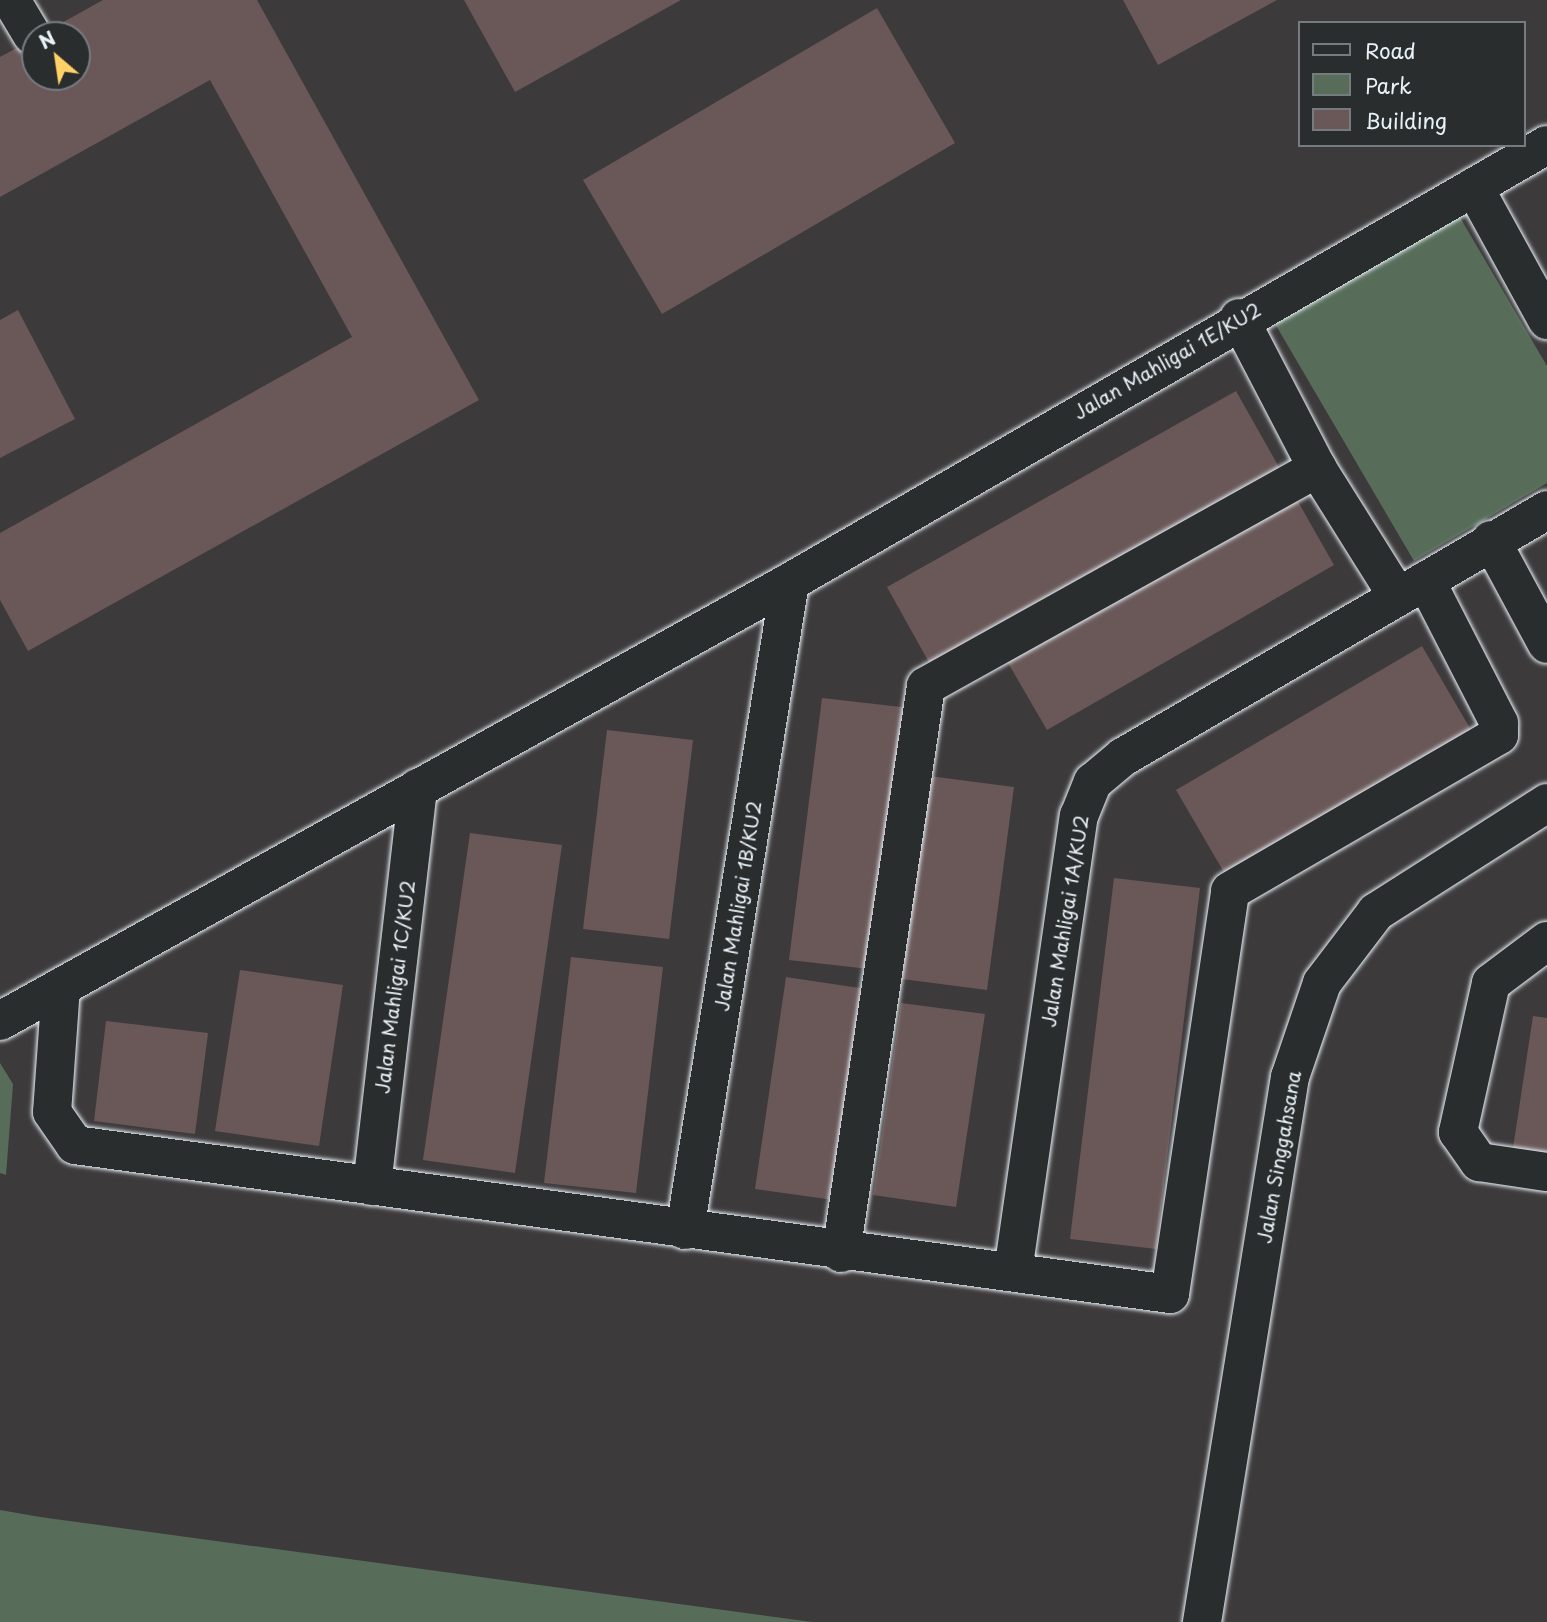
<!DOCTYPE html>
<html>
<head>
<meta charset="utf-8">
<style>
  body { margin:0 }
  #map { position:relative; width:1547px; height:1622px; overflow:hidden; background:#3d3a3b; font-family:"Playpen Sans",sans-serif }
  div>[style] { position:absolute }
  .green>* { inset:0; background:#576d59 }
  .building>* { inset:0; background:#6a5858 }
  .roads { filter:drop-shadow(0 0 2px #e8f1f8) drop-shadow(0 0 2px #e8f1f8) }
  .minor>* { height:38px; margin:-19px; padding:0 19px; transform-origin:19px; border-radius:19px; background:#2a2d2e }
  span { translate:-50% -50%; white-space:nowrap; text-align:center; line-height:1.15; -webkit-text-stroke:6px #2a2d2e; paint-order:stroke }
  .street-label { font-size:19px; color:#e8f1f8 }
  .legend { position:absolute; left:1298px; top:21px; width:228px; height:126px; box-sizing:border-box; background:#2a2d2e; border:2px solid #767b7f; margin:0; padding:9px 12px; list-style:none; font-size:21px; color:#e8f1f8 }
  .legend li { display:flex; align-items:center; gap:14px; height:35px }
  .legend b { width:35px; border:2px solid #767b7f }
  .north { position:absolute; left:21px; top:21px; width:70px; height:70px; box-sizing:border-box; background:#2a2d2e; border:2px solid #767b7f; border-radius:50%; rotate:331deg; font-size:19px; font-weight:700; line-height:28px; text-align:center; color:#e8f1f8 }
  .north::after { content:''; display:block; margin:auto; width:24px; height:32px; background:#ffd166; clip-path:polygon(50% 0,100% 100%,50% 72%,0 100%) }
</style>
</head>
<body>
<div id="map">
  <div class="green">
    <div style="clip-path:polygon(1458px 214px,1547px 366px,1547px 483px,1414px 561px,1274px 322px)"></div>
    <div style="clip-path:polygon(0 1063px,13px 1084px,6px 1175px,0 1173px)"></div>
    <div style="clip-path:polygon(0 1510px,40px 1517px,812px 1622px,0 1622px)"></div>
  </div>
  <div class="building">
    <div style="clip-path:polygon(103px 0,257px 0,479px 400px,28px 651px,0 600px,0 533px,352px 337px,210px 80px,0 197px,0 57px,35px 38px,35px 77px,77px 77px,77px 35px,40px 35px)"></div>
    <div style="clip-path:polygon(464px 0,681px 0,515px 92px)"></div>
    <div style="clip-path:polygon(1123px 0,1277px 0,1158px 65px)"></div>
    <div style="clip-path:polygon(877px 8px,955px 143px,662px 314px,583px 180px)"></div>
    <div style="clip-path:polygon(18px 310px,75px 419px,0 458px,0 320px)"></div>
    <div style="clip-path:polygon(1236px 391px,1280px 469px,931px 666px,887px 587px)"></div>
    <div style="clip-path:polygon(1292px 491px,1334px 565px,1047px 730px,1004px 656px)"></div>
    <div style="clip-path:polygon(1422px 646px,1471px 730px,1225px 874px,1176px 790px)"></div>
    <div style="clip-path:polygon(822px 698px,910px 708px,878px 970px,789px 960px)"></div>
    <div style="clip-path:polygon(607px 730px,693px 740px,669px 939px,583px 929px)"></div>
    <div style="clip-path:polygon(929px 776px,1014px 787px,987px 990px,902px 979px)"></div>
    <div style="clip-path:polygon(470px 833px,562px 845px,515px 1173px,423px 1160px)"></div>
    <div style="clip-path:polygon(1114px 878px,1200px 888px,1156px 1249px,1070px 1239px)"></div>
    <div style="clip-path:polygon(571px 957px,663px 967px,636px 1193px,544px 1183px)"></div>
    <div style="clip-path:polygon(240px 970px,343px 985px,319px 1146px,215px 1131px)"></div>
    <div style="clip-path:polygon(786px 977px,873px 990px,841px 1201px,755px 1189px)"></div>
    <div style="clip-path:polygon(901px 1003px,985px 1014px,956px 1207px,873px 1195px)"></div>
    <div style="clip-path:polygon(1533px 1016px,1547px 1018px,1547px 1161px,1512px 1155px)"></div>
    <div style="clip-path:polygon(106px 1021px,208px 1033px,195px 1134px,94px 1121px)"></div>
  </div>
  <div class="roads">
    <div class="minor">
      <div style="left:11px;top:0;width:41px;rotate:59deg"></div>
      <div style="left:1474px;top:187px;width:152px;rotate:61.2deg"></div>
      <div style="left:1239px;top:318px;width:169px;rotate:62.5deg"></div>
      <div style="left:1317px;top:468px;width:152px;rotate:57.9deg"></div>
      <div style="left:1491px;top:540px;width:118px;rotate:61.7deg"></div>
      <div style="left:1547px;top:941px;width:70px;rotate:143.1deg"></div>
      <div style="left:1491px;top:983px;width:153px;rotate:102.5deg"></div>
      <div style="left:1458px;top:1132px;width:37px;rotate:55deg"></div>
      <div style="left:1479px;top:1162px;width:69px;rotate:8.4deg"></div>
      <div style="left:61px;top:987px;width:125px;rotate:94.1deg"></div>
      <div style="left:52px;top:1112px;width:40px;rotate:55.1deg"></div>
      <div style="left:75px;top:1145px;width:1105px;rotate:7.75deg"></div>
      <div style="left:1170px;top:1294px;width:407px;rotate:-81.5deg"></div>
      <div style="left:1230px;top:891px;width:311px;rotate:-30.1deg"></div>
      <div style="left:1499px;top:735px;width:12px;rotate:-90deg"></div>
      <div style="left:1499px;top:723px;width:160px;rotate:-117.2deg"></div>
      <div style="left:0;top:1021px;width:904px;rotate:-29.06deg"></div>
      <div style="left:790px;top:582px;width:874px;rotate:-30deg"></div>
      <div style="left:372px;top:1186px;width:401px;rotate:-83.4deg"></div>
      <div style="left:685px;top:1230px;width:656px;rotate:-80.8deg"></div>
      <div style="left:841px;top:1253px;width:573px;rotate:-81.47deg"></div>
      <div style="left:926px;top:686px;width:448px;rotate:-29.1deg"></div>
      <div style="left:1013px;top:1272px;width:461px;rotate:-81.8deg"></div>
      <div style="left:1079px;top:816px;width:37px;rotate:-68deg"></div>
      <div style="left:1093px;top:782px;width:39px;rotate:-40deg"></div>
      <div style="left:1123px;top:757px;width:491px;rotate:-30.2deg"></div>
      <div style="left:1202px;top:1622px;width:552px;rotate:-80.83deg"></div>
      <div style="left:1290px;top:1077px;width:99px;rotate:-71.2deg"></div>
      <div style="left:1322px;top:983px;width:89px;rotate:-52.7deg"></div>
      <div style="left:1376px;top:912px;width:203px;rotate:-32.5deg"></div>
    </div>
  </div>
  <div class="street-label">
    <span style="left:1167px;top:361px;rotate:-30deg">Jalan Mahligai 1E/KU2</span>
    <span style="left:738px;top:906px;rotate:-81deg">Jalan Mahligai 1B/KU2</span>
    <span style="left:1065px;top:921px;rotate:-81deg">Jalan Mahligai 1A/KU2</span>
    <span style="left:395px;top:987px;rotate:-83deg">Jalan Mahligai 1C/KU2</span>
    <span style="left:1279px;top:1157px;rotate:-80deg">Jalan Singgahsana</span>
  </div>
  <ul class="legend">
  <li><b style="height:9px;background:#2a2d2e"></b>Road</li>
  <li><b style="height:19px;background:#576d59"></b>Park</li>
  <li><b style="height:19px;background:#6a5858"></b>Building</li>
  </ul>
  <div class="north">N</div>
</div>
</body>
</html>
